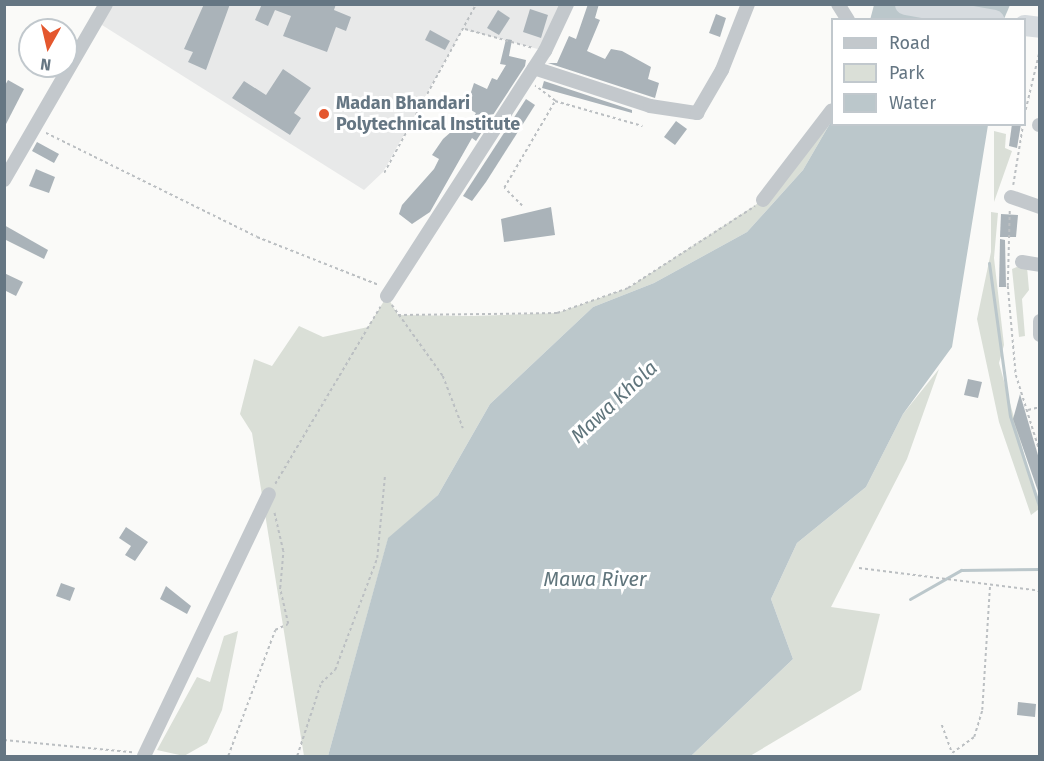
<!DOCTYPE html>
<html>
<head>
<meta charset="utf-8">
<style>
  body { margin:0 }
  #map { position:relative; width:1044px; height:761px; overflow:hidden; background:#fafaf8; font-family:"Fira Sans",sans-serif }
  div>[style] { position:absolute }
  .built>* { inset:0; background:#e8e9e9 }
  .green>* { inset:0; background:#dadfd7 }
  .water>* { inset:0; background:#bbc7cb }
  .stream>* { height:3px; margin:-1.5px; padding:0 1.5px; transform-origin:1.5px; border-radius:1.5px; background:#bbc7cb }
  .building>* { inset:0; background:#aab3b9 }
  .path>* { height:1.5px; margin-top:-0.75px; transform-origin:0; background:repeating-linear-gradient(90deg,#bbbfc2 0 3px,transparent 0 6px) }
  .minor>* { height:14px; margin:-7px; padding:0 7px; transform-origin:7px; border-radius:7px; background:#c3c8cc }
  .highway>* { height:21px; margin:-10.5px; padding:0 10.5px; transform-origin:10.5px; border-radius:10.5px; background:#d6dbdf }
  .dots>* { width:16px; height:16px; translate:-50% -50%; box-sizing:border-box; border:3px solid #fff; border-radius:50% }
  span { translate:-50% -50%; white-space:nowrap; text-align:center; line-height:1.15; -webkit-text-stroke:6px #fff; paint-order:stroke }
  .poi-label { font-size:18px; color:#657683; font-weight:700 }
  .left { translate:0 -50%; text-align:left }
  .water-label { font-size:20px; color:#60757c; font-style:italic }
  .frame { position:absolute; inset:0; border:6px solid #657683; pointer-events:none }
  .legend { position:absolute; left:831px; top:18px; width:195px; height:108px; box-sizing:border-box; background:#fff; border:2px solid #c1c8cd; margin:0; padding:8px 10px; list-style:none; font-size:18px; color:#657683 }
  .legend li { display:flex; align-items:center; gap:12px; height:30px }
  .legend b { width:30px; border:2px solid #c1c8cd }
  .north { position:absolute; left:18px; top:18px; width:60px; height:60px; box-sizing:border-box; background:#fff; border:2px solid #c1c8cd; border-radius:50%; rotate:188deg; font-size:16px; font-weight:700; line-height:24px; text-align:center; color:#657683 }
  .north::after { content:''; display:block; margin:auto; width:21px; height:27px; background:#e4572e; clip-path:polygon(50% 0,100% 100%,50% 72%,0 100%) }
</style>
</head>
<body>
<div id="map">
  <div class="built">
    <div style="clip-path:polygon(105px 4px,568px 5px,545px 51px,463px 29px,383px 172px,364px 190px,94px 20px)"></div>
  </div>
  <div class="green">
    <div style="clip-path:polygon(832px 120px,803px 170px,747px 232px,654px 283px,593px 307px,490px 404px,438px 495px,388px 539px,328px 756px,304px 756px,252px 433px,240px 414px,254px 359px,272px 366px,299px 326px,323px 337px,368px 327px,387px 296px,398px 315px,471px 316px,557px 313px,628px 288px,763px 200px)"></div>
    <div style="clip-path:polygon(994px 131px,1006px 134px,1005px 148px,1012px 151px,994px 202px)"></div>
    <div style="clip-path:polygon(991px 212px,998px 213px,994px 258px,1004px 345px,999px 363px,1039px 509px,1031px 515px,999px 422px,977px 319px,991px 252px)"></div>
    <div style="clip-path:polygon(1022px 265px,1027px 267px,1029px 290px,1022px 299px,1025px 336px,1019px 337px,1012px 269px)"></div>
    <div style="clip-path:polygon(939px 369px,907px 459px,831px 607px,880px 614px,861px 690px,750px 756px,691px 756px,793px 659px,771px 599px,797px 543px,866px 487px,903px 414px)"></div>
    <div style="clip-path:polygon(238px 631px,222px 710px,207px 743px,184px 756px,157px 750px,197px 677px,210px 682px,224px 636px)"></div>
  </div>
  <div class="water">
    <div style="clip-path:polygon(874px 5px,1010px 5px,1004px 19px,870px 20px)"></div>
    <div style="clip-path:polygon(832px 120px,988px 125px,952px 347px,903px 414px,866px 487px,797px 543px,771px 599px,793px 659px,691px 756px,328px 756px,388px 538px,438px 495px,490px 404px,593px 307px,654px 283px,747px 232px,803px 170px)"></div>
  </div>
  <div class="stream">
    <div style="left:989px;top:263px;width:154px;rotate:82.2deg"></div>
    <div style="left:1010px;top:416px;width:98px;rotate:72.1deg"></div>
    <div style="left:910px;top:599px;width:59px;rotate:-29.6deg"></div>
    <div style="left:961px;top:570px;width:79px;rotate:-0.7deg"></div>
  </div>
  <div class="building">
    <div style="clip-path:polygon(204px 4px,230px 4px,206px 70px,188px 62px,193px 52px,184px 49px)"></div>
    <div style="clip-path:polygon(262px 4px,336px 4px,334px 10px,351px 17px,346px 31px,336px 27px,327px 52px,283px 36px,291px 16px,275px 10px,268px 26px,255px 20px)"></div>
    <div style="clip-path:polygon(588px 4px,599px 4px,595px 18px,600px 20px,587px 51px,605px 59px,611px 49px,622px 51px,651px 67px,648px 79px,659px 83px,655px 98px,548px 63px,557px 63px,569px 36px,576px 39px)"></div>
    <div style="clip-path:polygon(530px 9px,548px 15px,541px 38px,523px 32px)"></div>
    <div style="clip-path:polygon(498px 10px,510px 18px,499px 35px,487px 28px)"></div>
    <div style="clip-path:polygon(716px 14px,726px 18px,720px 37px,709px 33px)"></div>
    <div style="clip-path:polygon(430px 30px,450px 41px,445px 50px,425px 40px)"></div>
    <div style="clip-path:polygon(506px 39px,512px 40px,509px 56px,526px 60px,525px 66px,476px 141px,472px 138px,430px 212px,412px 224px,399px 214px,402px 205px,434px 169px,439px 159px,432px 155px,443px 139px,461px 123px,467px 127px,476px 113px,466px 107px,474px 83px,487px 89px,492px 78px,497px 80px,506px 65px,500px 64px)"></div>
    <div style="clip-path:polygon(283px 69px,311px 88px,294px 113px,301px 118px,290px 135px,232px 98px,244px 81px,266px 95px)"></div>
    <div style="clip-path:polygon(8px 80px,24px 89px,5px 126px,4px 87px)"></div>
    <div style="clip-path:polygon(544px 81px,632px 110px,632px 113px,542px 88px)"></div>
    <div style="clip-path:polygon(526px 99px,535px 105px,486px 182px,472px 201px,463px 196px)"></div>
    <div style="clip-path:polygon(676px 121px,687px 129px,675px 145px,664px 137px)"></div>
    <div style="clip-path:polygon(1012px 124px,1021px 124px,1017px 148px,1009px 146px)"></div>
    <div style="clip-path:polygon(37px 142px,59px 154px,54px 163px,32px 151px)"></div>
    <div style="clip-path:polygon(36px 169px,55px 177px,49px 193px,29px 186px)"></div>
    <div style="clip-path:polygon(551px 207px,555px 235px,504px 242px,501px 219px)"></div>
    <div style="clip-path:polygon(1001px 214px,1018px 215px,1016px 237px,1000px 237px)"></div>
    <div style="clip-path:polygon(4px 225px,48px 250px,44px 259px,4px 239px)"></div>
    <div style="clip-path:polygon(1000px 239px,1005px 240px,1006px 287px,999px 287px)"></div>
    <div style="clip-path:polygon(4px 273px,23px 282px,16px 296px,4px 290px)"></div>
    <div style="clip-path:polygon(968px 379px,982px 382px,978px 398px,964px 395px)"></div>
    <div style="clip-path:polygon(1020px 394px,1040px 462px,1040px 497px,1013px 419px)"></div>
    <div style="clip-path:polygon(126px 527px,148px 542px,135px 561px,125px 555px,131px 546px,119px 538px)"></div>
    <div style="clip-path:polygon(61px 583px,75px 588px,70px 601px,56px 596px)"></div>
    <div style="clip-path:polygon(166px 586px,191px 606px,187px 614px,160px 599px)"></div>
    <div style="clip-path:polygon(1018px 702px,1036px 704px,1035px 717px,1017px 715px)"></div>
  </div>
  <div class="path">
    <div style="left:465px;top:29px;width:71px;rotate:15.6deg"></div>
    <div style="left:555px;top:101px;width:91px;rotate:16deg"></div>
    <div style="left:1024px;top:116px;width:69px;rotate:-76.6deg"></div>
    <div style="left:46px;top:133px;width:235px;rotate:26.2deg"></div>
    <div style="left:257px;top:237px;width:131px;rotate:21.5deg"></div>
    <div style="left:384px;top:173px;width:192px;rotate:-61.4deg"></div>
    <div style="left:1013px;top:185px;width:62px;rotate:-80.7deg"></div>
    <div style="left:522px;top:206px;width:25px;rotate:-135deg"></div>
    <div style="left:504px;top:188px;width:101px;rotate:-59.6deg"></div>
    <div style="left:555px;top:101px;width:25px;rotate:-143deg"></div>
    <div style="left:1010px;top:211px;width:75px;rotate:91.5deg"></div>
    <div style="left:1008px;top:286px;width:89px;rotate:84.9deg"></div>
    <div style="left:1016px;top:375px;width:81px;rotate:72.7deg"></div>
    <div style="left:392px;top:305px;width:87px;rotate:54.3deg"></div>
    <div style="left:443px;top:376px;width:56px;rotate:69deg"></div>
    <div style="left:398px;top:315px;width:159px;rotate:-0.7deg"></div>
    <div style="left:557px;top:313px;width:75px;rotate:-19.4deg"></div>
    <div style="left:628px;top:288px;width:151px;rotate:-32.8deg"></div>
    <div style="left:1028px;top:410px;width:12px;rotate:-14deg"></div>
    <div style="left:275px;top:484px;width:206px;rotate:-59.3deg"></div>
    <div style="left:859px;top:568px;width:182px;rotate:7.2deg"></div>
    <div style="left:942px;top:725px;width:30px;rotate:70deg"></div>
    <div style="left:952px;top:753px;width:27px;rotate:-36deg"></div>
    <div style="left:974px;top:737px;width:28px;rotate:-73deg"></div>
    <div style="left:982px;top:710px;width:126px;rotate:-86.4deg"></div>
    <div style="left:4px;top:740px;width:129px;rotate:5.4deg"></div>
    <div style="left:228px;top:756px;width:134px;rotate:-69.5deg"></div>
    <div style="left:275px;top:630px;width:14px;rotate:-25deg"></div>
    <div style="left:288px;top:624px;width:37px;rotate:-103deg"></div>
    <div style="left:280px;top:588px;width:37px;rotate:-85deg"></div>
    <div style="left:283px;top:551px;width:39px;rotate:-103deg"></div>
    <div style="left:297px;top:756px;width:77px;rotate:-71.8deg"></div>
    <div style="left:321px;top:683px;width:19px;rotate:-43deg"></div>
    <div style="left:335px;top:670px;width:120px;rotate:-69.4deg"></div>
    <div style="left:377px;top:558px;width:84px;rotate:-84.6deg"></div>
  </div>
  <div class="minor">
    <div style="left:838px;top:4px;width:19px;rotate:58deg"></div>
    <div style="left:534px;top:68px;width:122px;rotate:18.1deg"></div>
    <div style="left:650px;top:106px;width:48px;rotate:8.5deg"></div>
    <div style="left:697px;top:113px;width:50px;rotate:-59.8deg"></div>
    <div style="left:722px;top:70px;width:71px;rotate:-68.5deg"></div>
    <div style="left:1039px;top:125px;width:1px"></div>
    <div style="left:4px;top:180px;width:203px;rotate:-59.9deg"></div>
    <div style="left:1011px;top:197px;width:31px;rotate:19deg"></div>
    <div style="left:763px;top:200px;width:113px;rotate:-52.5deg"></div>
    <div style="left:1022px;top:262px;width:18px;rotate:9deg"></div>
    <div style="left:387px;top:296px;width:292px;rotate:-57.2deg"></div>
    <div style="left:545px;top:51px;width:52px;rotate:-64.9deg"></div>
    <div style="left:1040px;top:321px;width:14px;rotate:90deg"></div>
    <div style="left:144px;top:756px;width:290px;rotate:-64.5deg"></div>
  </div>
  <div class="highway">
    <div style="left:905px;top:4px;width:90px;rotate:10.2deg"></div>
    <div style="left:1024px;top:25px;width:16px;rotate:7deg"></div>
  </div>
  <div class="dots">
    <div style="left:324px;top:114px;background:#e4572e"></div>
  </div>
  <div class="poi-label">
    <span class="left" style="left:336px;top:114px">Madan Bhandari<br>Polytechnical Institute</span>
  </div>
  <div class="water-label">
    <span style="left:614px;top:402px;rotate:-43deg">Mawa Khola</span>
    <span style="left:595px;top:579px">Mawa River</span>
  </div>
  <div class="frame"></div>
  <ul class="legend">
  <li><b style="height:8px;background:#c3c8cc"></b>Road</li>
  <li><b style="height:16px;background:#dadfd7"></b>Park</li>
  <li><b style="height:16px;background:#bbc7cb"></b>Water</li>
  </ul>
  <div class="north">N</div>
</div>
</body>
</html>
